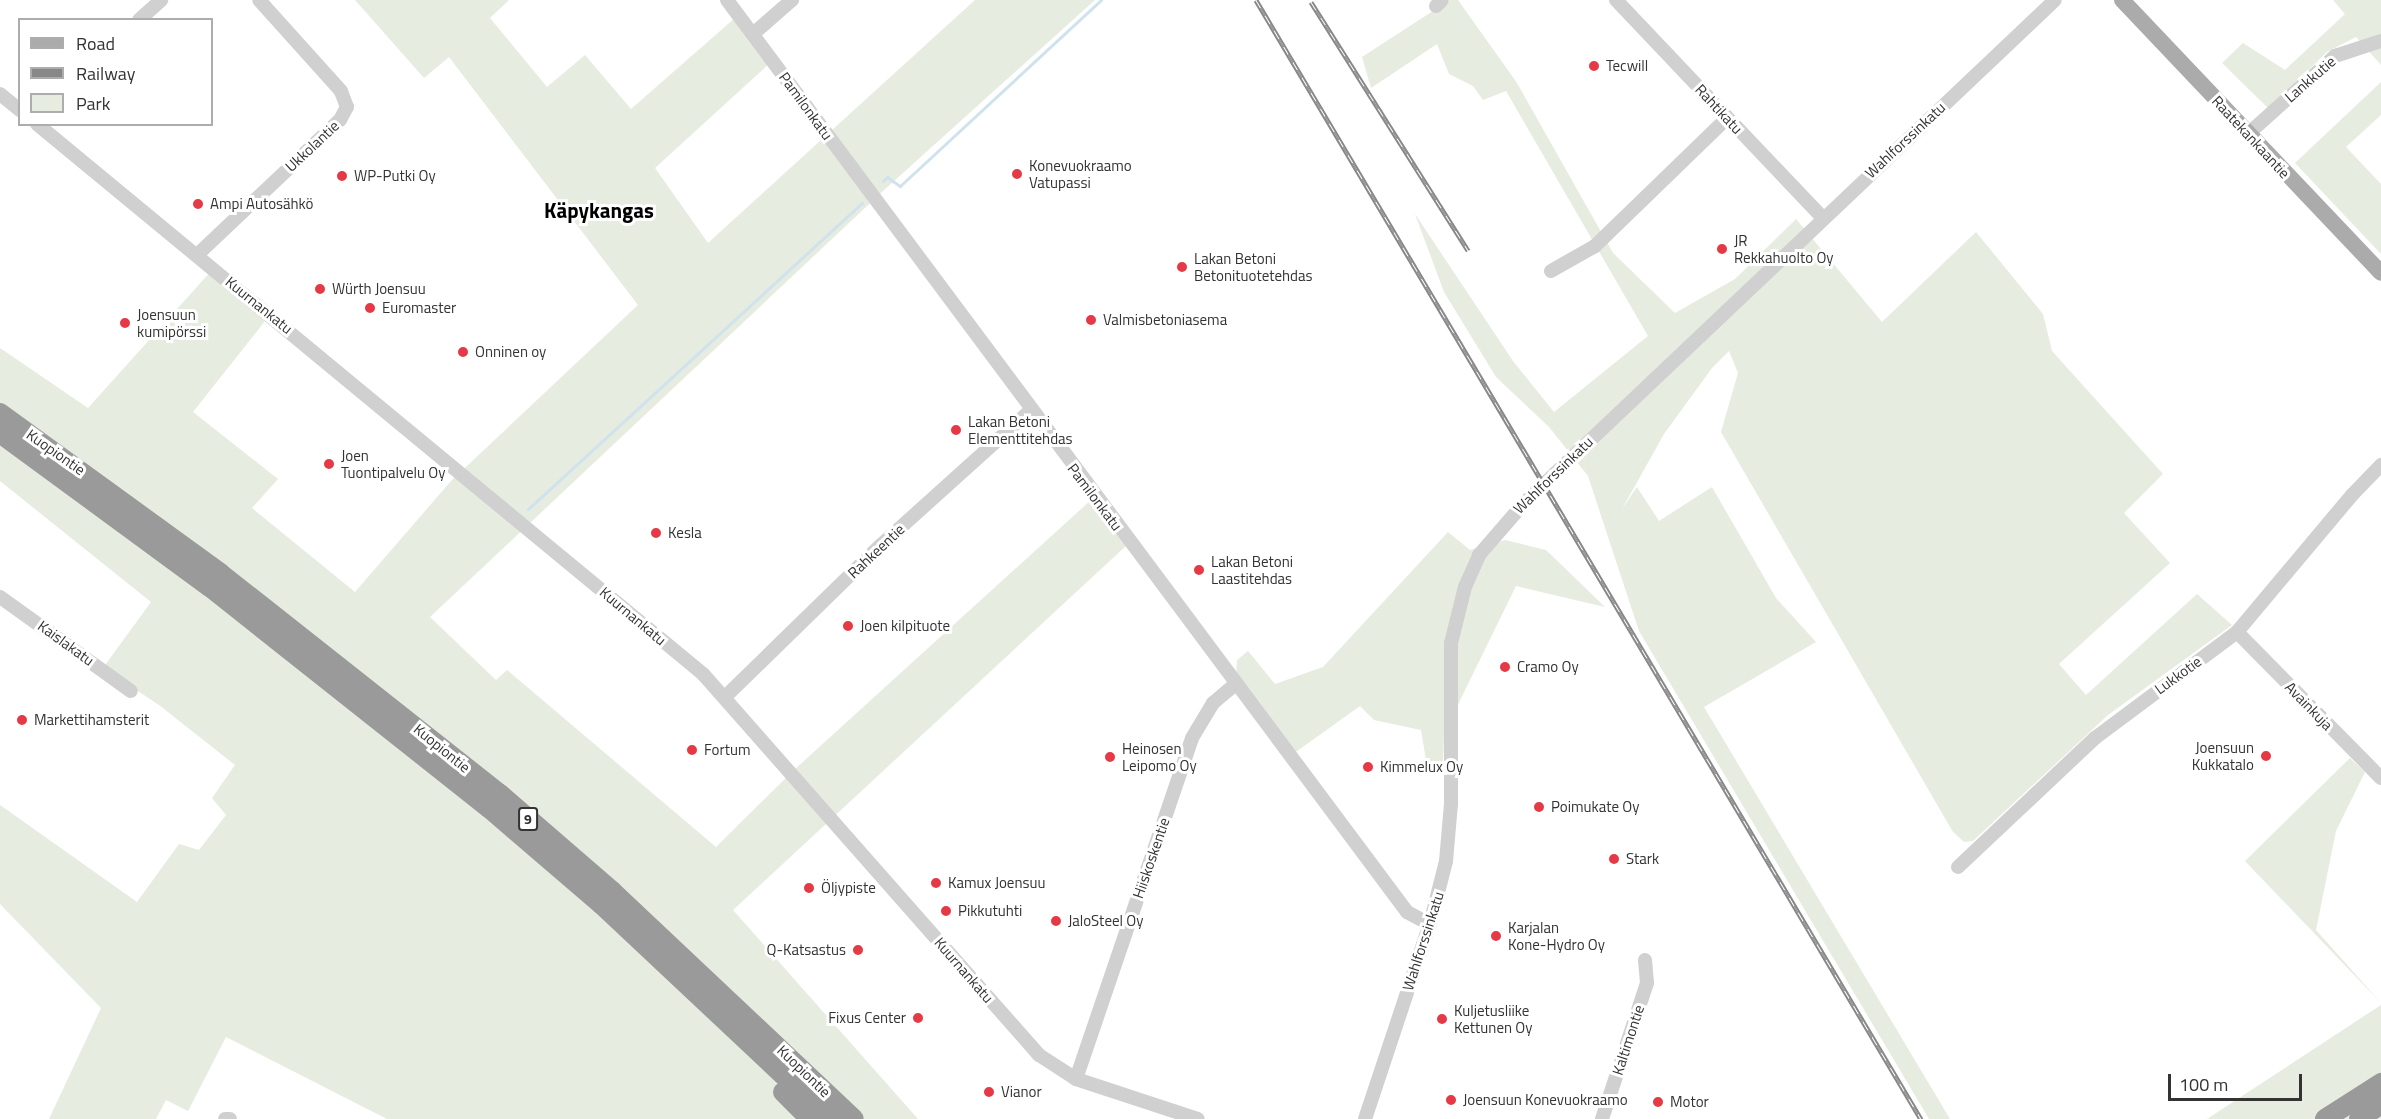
<!DOCTYPE html>
<html>
<head>
<meta charset="utf-8">
<style>
  body { margin:0 }
  #map { position:relative; width:2381px; height:1119px; overflow:hidden; background:#fff; font-family:"Titillium Web",sans-serif }
  div>[style] { position:absolute }
  .green>* { inset:0; background:#e6ecdf }
  .stream>* { height:3px; margin:-1.5px; padding:0 1.5px; transform-origin:1.5px; border-radius:1.5px; background:#cfe2ee }
  .minor>* { height:14px; margin:-7px; padding:0 7px; transform-origin:7px; border-radius:7px; background:#d0d0d0 }
  .major>* { height:16px; margin:-8px; padding:0 8px; transform-origin:8px; border-radius:8px; background:#ababab }
  .highway>* { height:20px; margin:-10px; padding:0 10px; transform-origin:10px; border-radius:10px; background:#9a9a9a }
  .rail>* { height:5px; margin-top:-2.5px; transform-origin:0; background:repeating-linear-gradient(90deg,#fff 0 9px,#888 0 18px); box-sizing:border-box; border-block:2px solid #888 }
  .dots>* { width:16px; height:16px; translate:-50% -50%; box-sizing:border-box; border:3px solid #fff; border-radius:50% }
  span { translate:-50% -50%; white-space:nowrap; text-align:center; line-height:1.15; -webkit-text-stroke:6px #fff; paint-order:stroke }
  .shield-label span { padding:2px 4px; background:#fff; border:2px solid; border-radius:4px; -webkit-text-stroke-width:0 }
  .shield-label { font-size:14px; color:#333; font-weight:700 }
  .poi-label { font-size:15px; color:#333 }
  .left { translate:0 -50%; text-align:left }
  .right { translate:-100% -50%; text-align:right }
  .street-label { font-size:15px; color:#333 }
  .district-label { font-size:21px; color:#000; font-weight:700 }
  .legend { position:absolute; left:18px; top:18px; width:195px; height:108px; box-sizing:border-box; background:#fff; border:2px solid #adadad; margin:0; padding:8px 10px; list-style:none; font-size:18px; color:#333 }
  .legend li { display:flex; align-items:center; gap:12px; height:30px }
  .legend b { width:30px; border:2px solid #adadad }
  .scale { position:absolute; left:2168px; top:1074px; width:134px; height:27px; box-sizing:border-box; border:3px solid #333; border-top:0; padding-left:8px; font-size:18px; line-height:21px; white-space:nowrap; color:#333; -webkit-text-stroke:4px #fff; paint-order:stroke }
</style>
</head>
<body>
<div id="map">
  <div class="green">
    <div style="clip-path:polygon(355px 0,509px 0,490px 18px,547px 87px,585px 55px,631px 109px,736px 17px,770px 63px,655px 168px,708px 243px,975px 0,1095px 0,883px 191px,430px 617px,496px 680px,507px 670px,716px 847px,794px 770px,1091px 500px,1127px 545px,733px 910px,918px 1119px,387px 1119px,226px 1037px,188px 1111px,166px 1100px,156px 1119px,49px 1119px,101px 1008px,0 904px,0 805px,137px 902px,179px 844px,199px 850px,226px 815px,212px 798px,235px 765px,159px 705px,103px 668px,151px 602px,0 481px,0 348px,88px 408px,213px 269px,269px 316px,193px 412px,278px 479px,252px 508px,355px 592px,451px 481px,638px 305px,449px 57px,424px 78px)"></div>
    <div style="clip-path:polygon(1450px 0,1458px 0,1517px 83px,1613px 253px,1675px 313px,1735px 279px,1796px 219px,1882px 322px,1976px 232px,2043px 314px,2052px 351px,2163px 474px,2124px 513px,2170px 563px,2059px 664px,2086px 695px,2197px 594px,2232px 625px,2108px 715px,1973px 841px,1964px 842px,1953px 832px,1721px 432px,1738px 373px,1729px 351px,1712px 368px,1664px 434px,1622px 509px,1637px 487px,1659px 521px,1712px 487px,1776px 598px,1816px 642px,1704px 707px,1950px 1119px,1929px 1119px,1639px 631px,1588px 476px,1549px 427px,1496px 377px,1444px 292px,1415px 214px,1513px 361px,1554px 412px,1648px 336px,1506px 91px,1483px 100px,1473px 86px,1449px 74px,1437px 44px,1371px 88px,1362px 57px)"></div>
    <div style="clip-path:polygon(2333px 0,2381px 0,2381px 65px,2356px 37px,2327px 52px,2268px 108px,2222px 63px,2243px 43px,2285px 70px,2345px 14px)"></div>
    <div style="clip-path:polygon(2381px 82px,2381px 115px,2346px 147px,2381px 184px,2381px 254px,2295px 163px)"></div>
    <div style="clip-path:polygon(1448px 532px,1470px 550px,1505px 540px,1546px 550px,1605px 607px,1516px 586px,1444px 733px,1443px 766px,1427px 766px,1421px 730px,1374px 720px,1360px 706px,1286px 759px,1235px 690px,1237px 660px,1248px 651px,1275px 684px,1323px 667px)"></div>
    <div style="clip-path:polygon(2350px 758px,2365px 772px,2336px 831px,2316px 930px,2381px 1003px,2245px 861px)"></div>
    <div style="clip-path:polygon(2381px 1005px,2381px 1119px,2207px 1119px)"></div>
  </div>
  <div class="stream">
    <div style="left:883px;top:181px;width:6px;rotate:-45deg"></div>
    <div style="left:887px;top:177px;width:16px;rotate:35deg"></div>
    <div style="left:900px;top:186px;width:274px;rotate:-42.8deg"></div>
    <div style="left:528px;top:509px;width:453px;rotate:-42.5deg"></div>
  </div>
  <div class="minor">
    <div style="left:727px;top:0;width:1138px;rotate:53.29deg"></div>
    <div style="left:1407px;top:912px;width:26px;rotate:28deg"></div>
    <div style="left:1616px;top:0;width:299px;rotate:46.5deg"></div>
    <div style="left:1436px;top:6px;width:8px;rotate:-45deg"></div>
    <div style="left:139px;top:20px;width:30px;rotate:-42deg"></div>
    <div style="left:753px;top:34px;width:52px;rotate:-41.1deg"></div>
    <div style="left:0;top:94px;width:26px;rotate:39deg"></div>
    <div style="left:37px;top:124px;width:864px;rotate:39.55deg"></div>
    <div style="left:703px;top:674px;width:508px;rotate:48.59deg"></div>
    <div style="left:1039px;top:1055px;width:44px;rotate:33deg"></div>
    <div style="left:1076px;top:1079px;width:128px;rotate:18.2deg"></div>
    <div style="left:2248px;top:134px;width:117px;rotate:-41.9deg"></div>
    <div style="left:2335px;top:56px;width:48px;rotate:-18.1deg"></div>
    <div style="left:197px;top:255px;width:197px;rotate:-43.4deg"></div>
    <div style="left:340px;top:120px;width:15px;rotate:-62deg"></div>
    <div style="left:347px;top:107px;width:17px;rotate:-111deg"></div>
    <div style="left:341px;top:91px;width:122px;rotate:-132deg"></div>
    <div style="left:1551px;top:271px;width:51px;rotate:-29.6deg"></div>
    <div style="left:1595px;top:246px;width:184px;rotate:-44.1deg"></div>
    <div style="left:0;top:597px;width:161px;rotate:35.7deg"></div>
    <div style="left:2237px;top:632px;width:205px;rotate:45.4deg"></div>
    <div style="left:726px;top:696px;width:216px;rotate:-44.3deg"></div>
    <div style="left:881px;top:545px;width:200px;rotate:-42deg"></div>
    <div style="left:1958px;top:867px;width:188px;rotate:-43.3deg"></div>
    <div style="left:2095px;top:738px;width:177px;rotate:-36.7deg"></div>
    <div style="left:2237px;top:632px;width:179px;rotate:-50deg"></div>
    <div style="left:2352px;top:495px;width:42px;rotate:-46deg"></div>
    <div style="left:1076px;top:1079px;width:360px;rotate:-71.2deg"></div>
    <div style="left:1192px;top:738px;width:41px;rotate:-59deg"></div>
    <div style="left:1213px;top:703px;width:30px;rotate:-40deg"></div>
    <div style="left:225px;top:1119px;width:5px"></div>
    <div style="left:1365px;top:1119px;width:206px;rotate:-71.6deg"></div>
    <div style="left:1430px;top:924px;width:65px;rotate:-75.7deg"></div>
    <div style="left:1446px;top:861px;width:57px;rotate:-85deg"></div>
    <div style="left:1451px;top:804px;width:161px;rotate:-90deg"></div>
    <div style="left:1451px;top:643px;width:58px;rotate:-76deg"></div>
    <div style="left:1465px;top:587px;width:35px;rotate:-66deg"></div>
    <div style="left:1479px;top:555px;width:69px;rotate:-49.1deg"></div>
    <div style="left:1524px;top:503px;width:731px;rotate:-43.45deg"></div>
    <div style="left:1602px;top:1119px;width:143px;rotate:-71.7deg"></div>
    <div style="left:1647px;top:983px;width:23px;rotate:-95deg"></div>
  </div>
  <div class="major">
    <div style="left:2122px;top:0;width:376px;rotate:46.5deg"></div>
  </div>
  <div class="highway">
    <div style="left:0;top:413px;width:272px;rotate:36deg"></div>
    <div style="left:220px;top:573px;width:357px;rotate:38.3deg"></div>
    <div style="left:500px;top:794px;width:148px;rotate:40.9deg"></div>
    <div style="left:612px;top:891px;width:332px;rotate:43.3deg"></div>
    <div style="left:0;top:433px;width:260px;rotate:36.3deg"></div>
    <div style="left:210px;top:587px;width:356px;rotate:38.4deg"></div>
    <div style="left:489px;top:808px;width:148px;rotate:40.6deg"></div>
    <div style="left:601px;top:904px;width:314px;rotate:43.2deg"></div>
    <div style="left:783px;top:1092px;width:38px;rotate:45deg"></div>
    <div style="left:2325px;top:1119px;width:67px;rotate:-32.7deg"></div>
    <div style="left:2359px;top:1119px;width:27px;rotate:-34deg"></div>
  </div>
  <div class="rail">
    <div style="left:1256px;top:0;width:1302px;rotate:59.28deg"></div>
    <div style="left:1311px;top:2px;width:294px;rotate:57.7deg"></div>
  </div>
  <div class="dots">
    <div style="left:1594px;top:66px;background:#e63946"></div>
    <div style="left:1017px;top:174px;background:#e63946"></div>
    <div style="left:342px;top:176px;background:#e63946"></div>
    <div style="left:198px;top:204px;background:#e63946"></div>
    <div style="left:1722px;top:249px;background:#e63946"></div>
    <div style="left:1182px;top:267px;background:#e63946"></div>
    <div style="left:320px;top:289px;background:#e63946"></div>
    <div style="left:370px;top:308px;background:#e63946"></div>
    <div style="left:1091px;top:320px;background:#e63946"></div>
    <div style="left:125px;top:323px;background:#e63946"></div>
    <div style="left:463px;top:352px;background:#e63946"></div>
    <div style="left:956px;top:430px;background:#e63946"></div>
    <div style="left:329px;top:464px;background:#e63946"></div>
    <div style="left:656px;top:533px;background:#e63946"></div>
    <div style="left:1199px;top:570px;background:#e63946"></div>
    <div style="left:848px;top:626px;background:#e63946"></div>
    <div style="left:1505px;top:667px;background:#e63946"></div>
    <div style="left:22px;top:720px;background:#e63946"></div>
    <div style="left:692px;top:750px;background:#e63946"></div>
    <div style="left:2266px;top:756px;background:#e63946"></div>
    <div style="left:1110px;top:757px;background:#e63946"></div>
    <div style="left:1368px;top:767px;background:#e63946"></div>
    <div style="left:1539px;top:807px;background:#e63946"></div>
    <div style="left:1614px;top:859px;background:#e63946"></div>
    <div style="left:936px;top:883px;background:#e63946"></div>
    <div style="left:809px;top:888px;background:#e63946"></div>
    <div style="left:946px;top:911px;background:#e63946"></div>
    <div style="left:1056px;top:921px;background:#e63946"></div>
    <div style="left:1496px;top:936px;background:#e63946"></div>
    <div style="left:858px;top:950px;background:#e63946"></div>
    <div style="left:918px;top:1018px;background:#e63946"></div>
    <div style="left:1442px;top:1019px;background:#e63946"></div>
    <div style="left:989px;top:1092px;background:#e63946"></div>
    <div style="left:1451px;top:1100px;background:#e63946"></div>
    <div style="left:1658px;top:1102px;background:#e63946"></div>
  </div>
  <div class="shield-label">
    <span style="left:528px;top:819px">9</span>
  </div>
  <div class="poi-label">
    <span class="left" style="left:1606px;top:66px">Tecwill</span>
    <span class="left" style="left:1029px;top:174px">Konevuokraamo<br>Vatupassi</span>
    <span class="left" style="left:354px;top:176px">WP-Putki Oy</span>
    <span class="left" style="left:210px;top:204px">Ampi Autosähkö</span>
    <span class="left" style="left:1734px;top:249px">JR<br>Rekkahuolto Oy</span>
    <span class="left" style="left:1194px;top:267px">Lakan Betoni<br>Betonituotetehdas</span>
    <span class="left" style="left:332px;top:289px">Würth Joensuu</span>
    <span class="left" style="left:382px;top:308px">Euromaster</span>
    <span class="left" style="left:137px;top:323px">Joensuun<br>kumipörssi</span>
    <span class="left" style="left:1103px;top:320px">Valmisbetoniasema</span>
    <span class="left" style="left:475px;top:352px">Onninen oy</span>
    <span class="left" style="left:968px;top:430px">Lakan Betoni<br>Elementtitehdas</span>
    <span class="left" style="left:341px;top:464px">Joen<br>Tuontipalvelu Oy</span>
    <span class="left" style="left:668px;top:533px">Kesla</span>
    <span class="left" style="left:1211px;top:570px">Lakan Betoni<br>Laastitehdas</span>
    <span class="left" style="left:860px;top:626px">Joen kilpituote</span>
    <span class="left" style="left:1517px;top:667px">Cramo Oy</span>
    <span class="left" style="left:34px;top:720px">Markettihamsterit</span>
    <span class="right" style="left:2254px;top:756px">Joensuun<br>Kukkatalo</span>
    <span class="left" style="left:1122px;top:757px">Heinosen<br>Leipomo Oy</span>
    <span class="left" style="left:704px;top:750px">Fortum</span>
    <span class="left" style="left:1380px;top:767px">Kimmelux Oy</span>
    <span class="left" style="left:1551px;top:807px">Poimukate Oy</span>
    <span class="left" style="left:1626px;top:859px">Stark</span>
    <span class="left" style="left:948px;top:883px">Kamux Joensuu</span>
    <span class="left" style="left:821px;top:888px">Öljypiste</span>
    <span class="left" style="left:958px;top:911px">Pikkutuhti</span>
    <span class="left" style="left:1068px;top:921px">JaloSteel Oy</span>
    <span class="left" style="left:1508px;top:936px">Karjalan<br>Kone-Hydro Oy</span>
    <span class="right" style="left:846px;top:950px">Q-Katsastus</span>
    <span class="left" style="left:1454px;top:1019px">Kuljetusliike<br>Kettunen Oy</span>
    <span class="right" style="left:906px;top:1018px">Fixus Center</span>
    <span class="left" style="left:1001px;top:1092px">Vianor</span>
    <span class="left" style="left:1463px;top:1100px">Joensuun Konevuokraamo</span>
    <span class="left" style="left:1670px;top:1102px">Motor</span>
  </div>
  <div class="street-label">
    <span style="left:2310px;top:79px;rotate:-41deg">Lankkutie</span>
    <span style="left:806px;top:106px;rotate:54deg">Pamilonkatu</span>
    <span style="left:1719px;top:109px;rotate:47deg">Rahtikatu</span>
    <span style="left:2251px;top:137px;rotate:47deg">Raatekankaantie</span>
    <span style="left:1905px;top:140px;rotate:-43deg">Wahlforssinkatu</span>
    <span style="left:312px;top:146px;rotate:-43deg">Ukkolantie</span>
    <span style="left:259px;top:305px;rotate:39deg">Kuurnankatu</span>
    <span style="left:56px;top:452px;rotate:35deg">Kuopiontie</span>
    <span style="left:1553px;top:475px;rotate:-44deg">Wahlforssinkatu</span>
    <span style="left:1095px;top:497px;rotate:53deg">Pamilonkatu</span>
    <span style="left:876px;top:551px;rotate:-43deg">Rahkeentie</span>
    <span style="left:633px;top:616px;rotate:40deg">Kuurnankatu</span>
    <span style="left:66px;top:643px;rotate:36deg">Kaislakatu</span>
    <span style="left:2178px;top:675px;rotate:-36deg">Lukkotie</span>
    <span style="left:2309px;top:706px;rotate:46deg">Avainkuja</span>
    <span style="left:442px;top:748px;rotate:39deg">Kuopiontie</span>
    <span style="left:1151px;top:858px;rotate:-71deg">Hiiskoskentie</span>
    <span style="left:1423px;top:941px;rotate:-72deg">Wahlforssinkatu</span>
    <span style="left:964px;top:970px;rotate:49deg">Kuurnankatu</span>
    <span style="left:1628px;top:1040px;rotate:-72deg">Kaltimontie</span>
    <span style="left:804px;top:1071px;rotate:44deg">Kuopiontie</span>
  </div>
  <div class="district-label">
    <span style="left:599px;top:210px">Käpykangas</span>
  </div>
  <ul class="legend">
  <li><b style="height:8px;background:#ababab"></b>Road</li>
  <li><b style="height:8px;background:#888"></b>Railway</li>
  <li><b style="height:16px;background:#e6ecdf"></b>Park</li>
  </ul>
  <div class="scale">100 m</div>
</div>
</body>
</html>
